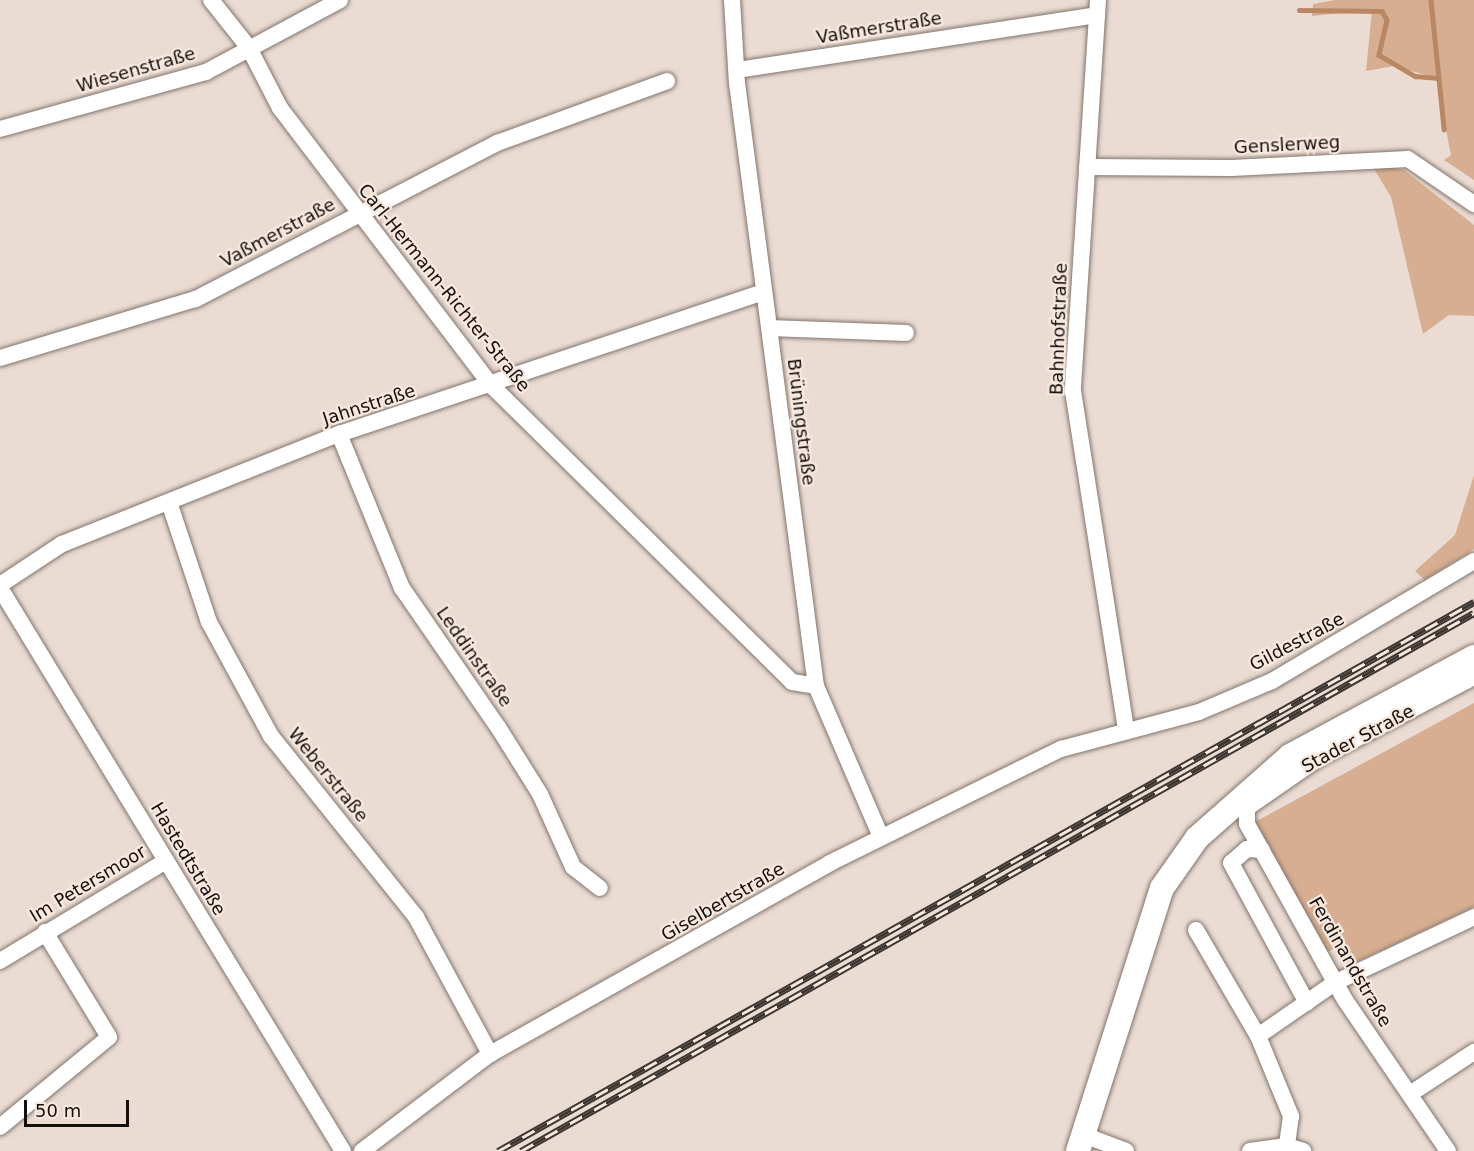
<!DOCTYPE html>
<html>
<head>
<meta charset="utf-8">
<style>
  body { margin:0 }
  #map { position:relative; width:1474px; height:1151px; overflow:hidden; background:#eadcd3; font-family:"DejaVu Sans",sans-serif }
  div>[style] { position:absolute }
  .green>* { inset:0; background:#d7ae91 }
  .stream>* { height:4.5px; margin:-2.25px; padding:0 2.25px; transform-origin:2.25px; border-radius:2.25px; background:#b98763 }
  .roads { filter:drop-shadow(0 0 2px #81756c) drop-shadow(0 0 2px #81756c) }
  .street>* { height:16px; margin:-8px; padding:0 8px; transform-origin:8px; border-radius:8px; background:#fff }
  .secondary>* { height:24px; margin:-12px; padding:0 12px; transform-origin:12px; border-radius:12px; background:#fff }
  .rail>* { height:7px; margin-top:-3.5px; transform-origin:0; background:repeating-linear-gradient(90deg,#f7e9e0 0 14px,#3d3632 0 28px); box-sizing:border-box; border-block:2px solid #3d3632 }
  span { translate:-50% -50%; white-space:nowrap; text-align:center; line-height:1.15; -webkit-text-stroke:4.5px #f7e9e0; paint-order:stroke }
  .street-label { font-size:18px; color:#140f0c }
  .scale { position:absolute; left:24px; top:1100px; width:105px; height:27px; box-sizing:border-box; border:3px solid #140f0c; border-top:0; padding-left:8px; font-size:18px; line-height:21px; white-space:nowrap; color:#140f0c; -webkit-text-stroke:4px #f7e9e0; paint-order:stroke }
</style>
</head>
<body>
<div id="map">
  <div class="green">
    <div style="clip-path:polygon(1335px 0,1474px 0,1474px 180px,1444px 160px,1451px 155px,1436px 78px,1394px 66px,1366px 71px,1372px 10px,1312px 16px,1313px 4px)"></div>
    <div style="clip-path:polygon(1371px 164px,1404px 170px,1474px 225px,1474px 316px,1449px 315px,1423px 334px,1391px 197px)"></div>
    <div style="clip-path:polygon(1474px 475px,1474px 549px,1425px 580px,1415px 571px,1455px 535px)"></div>
    <div style="clip-path:polygon(1474px 703px,1474px 907px,1348px 966px,1338px 946px,1328px 952px,1253px 823px)"></div>
  </div>
  <div class="stream">
    <div style="left:1431px;top:0;width:130px;rotate:84.2deg"></div>
    <div style="left:1299px;top:10px;width:83px;rotate:0.7deg"></div>
    <div style="left:1382px;top:11px;width:10px;rotate:61deg"></div>
    <div style="left:1387px;top:20px;width:36px;rotate:103deg"></div>
    <div style="left:1379px;top:55px;width:42px;rotate:30.3deg"></div>
    <div style="left:1415px;top:76px;width:21px;rotate:5deg"></div>
  </div>
  <div class="roads">
    <div class="street">
      <div style="left:211px;top:0;width:61px;rotate:51.6deg"></div>
      <div style="left:249px;top:48px;width:68px;rotate:62.7deg"></div>
      <div style="left:280px;top:108px;width:350px;rotate:52.7deg"></div>
      <div style="left:492px;top:386px;width:421px;rotate:44.6deg"></div>
      <div style="left:792px;top:682px;width:24px;rotate:9deg"></div>
      <div style="left:732px;top:0;width:83px;rotate:86.6deg"></div>
      <div style="left:737px;top:83px;width:608px;rotate:82.54deg"></div>
      <div style="left:816px;top:686px;width:164px;rotate:66.7deg"></div>
      <div style="left:1098px;top:0;width:392px;rotate:93.7deg"></div>
      <div style="left:1073px;top:391px;width:341px;rotate:81.1deg"></div>
      <div style="left:738px;top:70px;width:363px;rotate:-8.7deg"></div>
      <div style="left:0;top:129px;width:214px;rotate:-15.5deg"></div>
      <div style="left:206px;top:72px;width:152px;rotate:-28.2deg"></div>
      <div style="left:1087px;top:167px;width:145px;rotate:0.4deg"></div>
      <div style="left:1232px;top:168px;width:176px;rotate:-2.9deg"></div>
      <div style="left:1408px;top:159px;width:80px;rotate:34.3deg"></div>
      <div style="left:770px;top:328px;width:136px;rotate:2.1deg"></div>
      <div style="left:0;top:358px;width:205px;rotate:-16.8deg"></div>
      <div style="left:196px;top:299px;width:339px;rotate:-27.4deg"></div>
      <div style="left:497px;top:143px;width:181px;rotate:-20deg"></div>
      <div style="left:339px;top:434px;width:166px;rotate:67.8deg"></div>
      <div style="left:402px;top:588px;width:169px;rotate:55.4deg"></div>
      <div style="left:498px;top:727px;width:79px;rotate:57.9deg"></div>
      <div style="left:540px;top:794px;width:80px;rotate:65.7deg"></div>
      <div style="left:573px;top:867px;width:34px;rotate:38deg"></div>
      <div style="left:169px;top:502px;width:126px;rotate:71.6deg"></div>
      <div style="left:209px;top:622px;width:130px;rotate:61.5deg"></div>
      <div style="left:271px;top:736px;width:232px;rotate:51.3deg"></div>
      <div style="left:416px;top:917px;width:156px;rotate:61.6deg"></div>
      <div style="left:0;top:585px;width:74px;rotate:-33.5deg"></div>
      <div style="left:62px;top:544px;width:298px;rotate:-21.7deg"></div>
      <div style="left:339px;top:434px;width:448px;rotate:-18.5deg"></div>
      <div style="left:0;top:588px;width:659px;rotate:58.65deg"></div>
      <div style="left:1262px;top:850px;width:15px;rotate:-176deg"></div>
      <div style="left:1247px;top:849px;width:21px;rotate:139deg"></div>
      <div style="left:1231px;top:863px;width:159px;rotate:61.5deg"></div>
      <div style="left:1196px;top:930px;width:123px;rotate:59.7deg"></div>
      <div style="left:1258px;top:1036px;width:87px;rotate:67.6deg"></div>
      <div style="left:1291px;top:1116px;width:30px;rotate:98deg"></div>
      <div style="left:0;top:961px;width:194px;rotate:-31.1deg"></div>
      <div style="left:1258px;top:1036px;width:95px;rotate:-34.7deg"></div>
      <div style="left:1336px;top:982px;width:153px;rotate:-25.2deg"></div>
      <div style="left:1410px;top:1094px;width:77px;rotate:-33.3deg"></div>
      <div style="left:0;top:1127px;width:141px;rotate:-39.5deg"></div>
      <div style="left:109px;top:1037px;width:123px;rotate:-121.4deg"></div>
      <div style="left:1084px;top:1135px;width:45px;rotate:20.9deg"></div>
      <div style="left:362px;top:1151px;width:161px;rotate:-37.2deg"></div>
      <div style="left:490px;top:1054px;width:390px;rotate:-29.3deg"></div>
      <div style="left:830px;top:863px;width:258px;rotate:-26.3deg"></div>
      <div style="left:1061px;top:749px;width:143px;rotate:-15deg"></div>
      <div style="left:1199px;top:712px;width:79px;rotate:-23deg"></div>
      <div style="left:1272px;top:681px;width:235px;rotate:-30.7deg"></div>
      <div style="left:1250px;top:1151px;width:37px;rotate:-8deg"></div>
      <div style="left:1287px;top:1146px;width:17px;rotate:17deg"></div>
      <div style="left:1448px;top:1151px;width:183px;rotate:-124.3deg"></div>
      <div style="left:1345px;top:1000px;width:201px;rotate:-119.1deg"></div>
      <div style="left:1247px;top:824px;width:16px;rotate:-90deg"></div>
      <div style="left:1247px;top:808px;width:84px;rotate:-34.8deg"></div>
      <div style="left:1316px;top:760px;width:178px;rotate:-27.7deg"></div>
    </div>
    <div class="secondary">
      <div style="left:1078px;top:1151px;width:276px;rotate:-72.3deg"></div>
      <div style="left:1162px;top:888px;width:61px;rotate:-55deg"></div>
      <div style="left:1197px;top:838px;width:124px;rotate:-41.4deg"></div>
      <div style="left:1290px;top:756px;width:209px;rotate:-28.3deg"></div>
    </div>
  </div>
  <div class="rail">
    <div style="left:498px;top:1151px;width:1120px;rotate:-29.36deg"></div>
    <div style="left:521px;top:1151px;width:1094px;rotate:-29.45deg"></div>
  </div>
  <div class="street-label">
    <span style="left:879px;top:28px;rotate:-9deg">Vaßmerstraße</span>
    <span style="left:136px;top:70px;rotate:-16deg">Wiesenstraße</span>
    <span style="left:1287px;top:145px;rotate:-3deg">Genslerweg</span>
    <span style="left:278px;top:233px;rotate:-28deg">Vaßmerstraße</span>
    <span style="left:444px;top:288px;rotate:51deg">Carl-Hermann-Richter-Straße</span>
    <span style="left:1059px;top:329px;rotate:-88deg">Bahnhofstraße</span>
    <span style="left:369px;top:405px;rotate:-18deg">Jahnstraße</span>
    <span style="left:801px;top:422px;rotate:83deg">Brüningstraße</span>
    <span style="left:1297px;top:642px;rotate:-28deg">Gildestraße</span>
    <span style="left:474px;top:657px;rotate:55deg">Leddinstraße</span>
    <span style="left:1358px;top:739px;rotate:-28deg">Stader Straße</span>
    <span style="left:328px;top:775px;rotate:51deg">Weberstraße</span>
    <span style="left:188px;top:859px;rotate:59deg">Hastedtstraße</span>
    <span style="left:88px;top:884px;rotate:-31deg">Im Petersmoor</span>
    <span style="left:723px;top:902px;rotate:-30deg">Giselbertstraße</span>
    <span style="left:1350px;top:962px;rotate:60deg">Ferdinandstraße</span>
  </div>
  <div class="scale">50 m</div>
</div>
</body>
</html>
